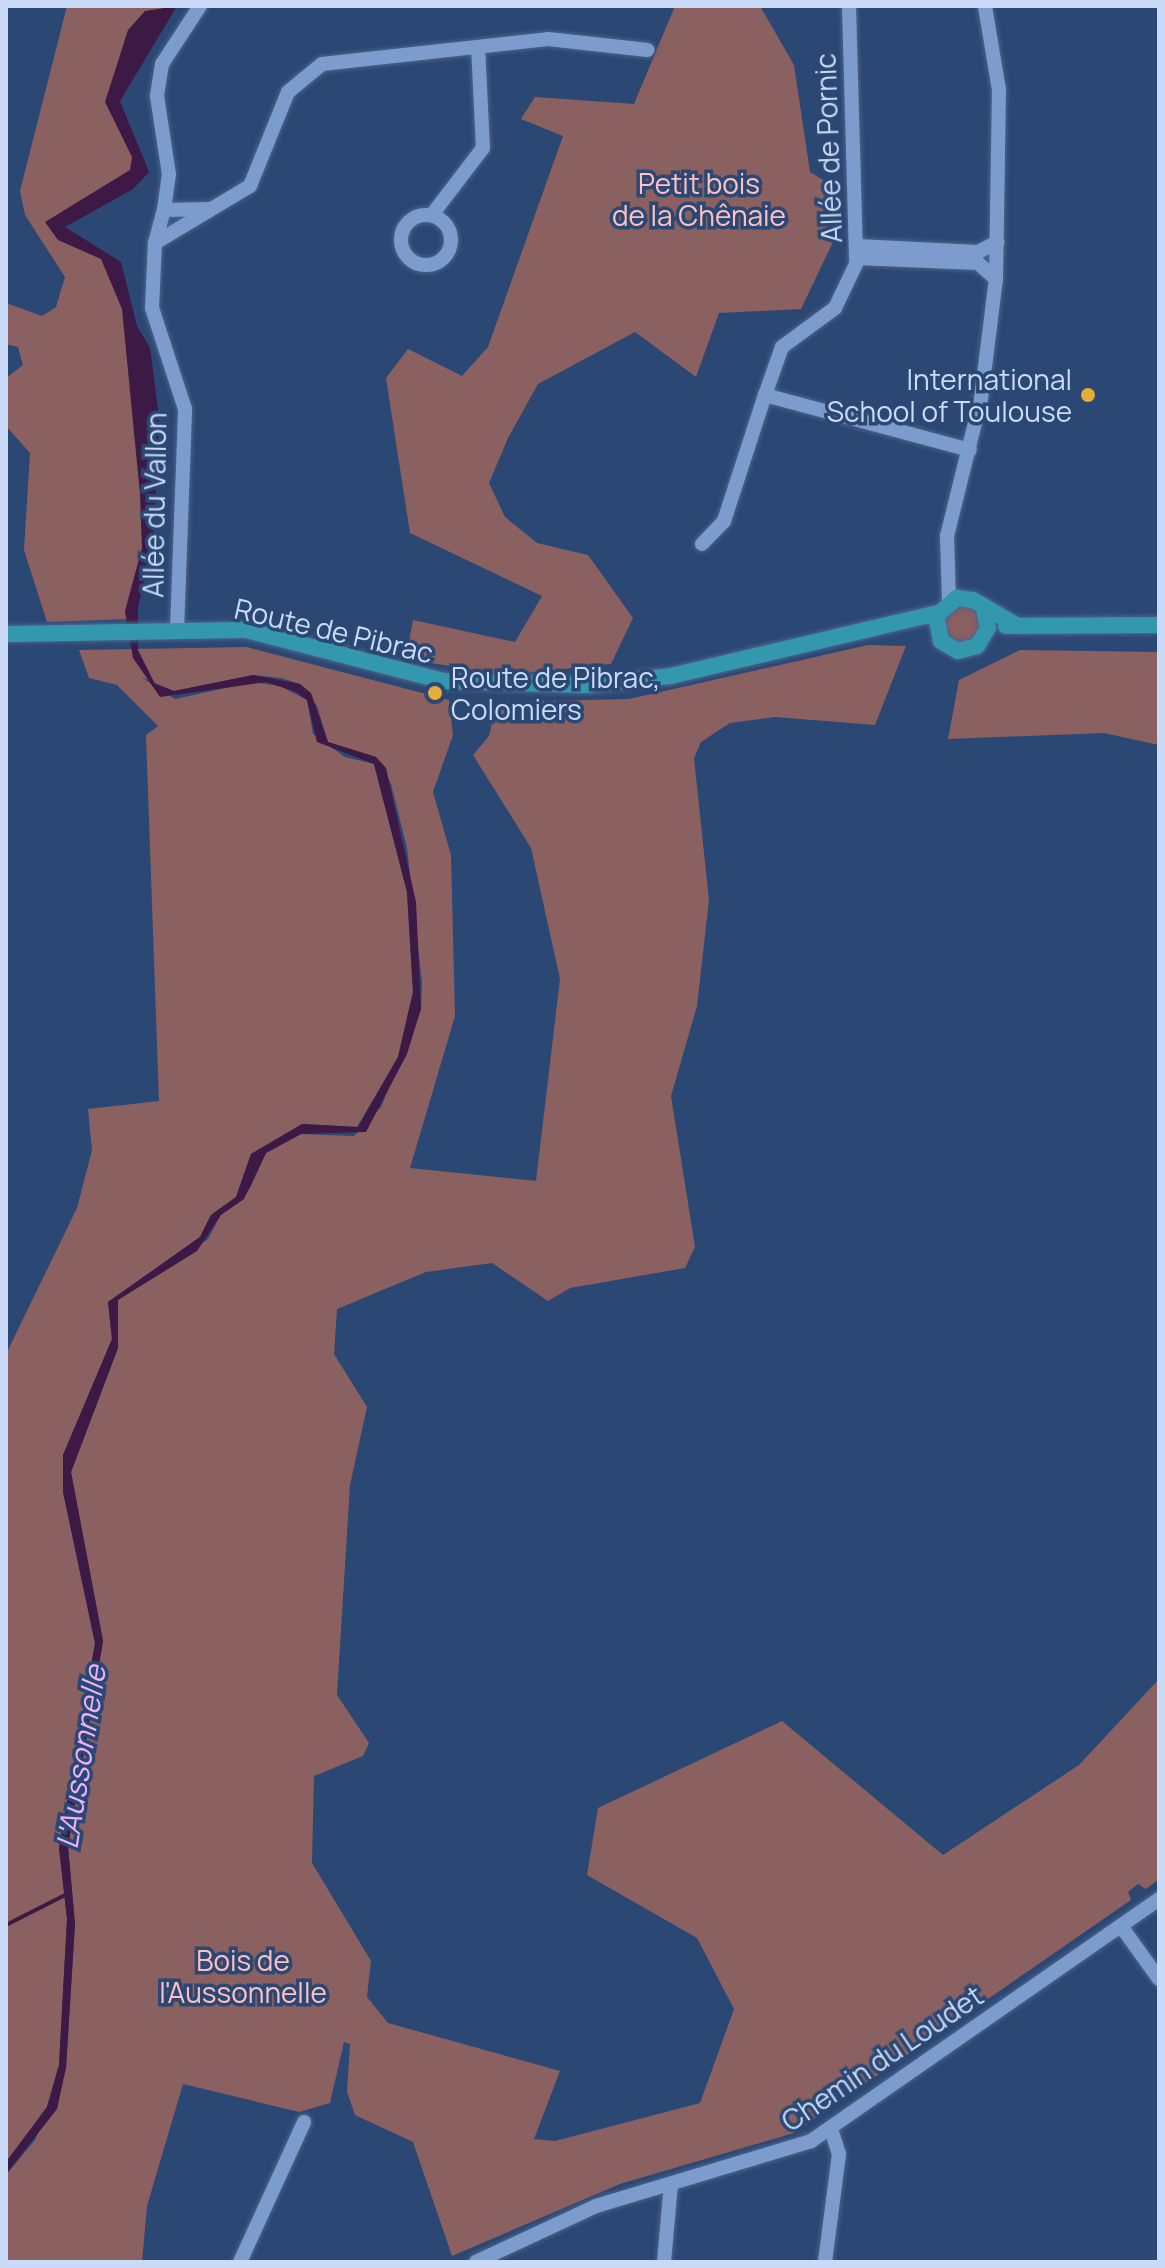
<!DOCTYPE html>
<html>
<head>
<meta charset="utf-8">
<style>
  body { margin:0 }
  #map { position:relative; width:1165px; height:2268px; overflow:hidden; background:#2b4774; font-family:Manrope,sans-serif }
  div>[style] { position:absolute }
  .green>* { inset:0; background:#8b6060 }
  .round { border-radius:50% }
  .water>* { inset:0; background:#3d1945 }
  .stream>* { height:4px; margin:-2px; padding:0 2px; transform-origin:2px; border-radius:2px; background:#3d1945 }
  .roads { filter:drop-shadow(0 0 2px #4d6489) drop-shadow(0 0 2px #4d6489) }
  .minor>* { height:14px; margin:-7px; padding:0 7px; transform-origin:7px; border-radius:7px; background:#7c9cce }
  .minor>.ring { margin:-7px; padding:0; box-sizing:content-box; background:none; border:14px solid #7c9cce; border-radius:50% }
  .major>* { height:16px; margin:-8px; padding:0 8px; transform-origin:8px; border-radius:8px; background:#3397ae }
  .dots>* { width:22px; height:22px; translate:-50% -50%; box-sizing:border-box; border:4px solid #2b4774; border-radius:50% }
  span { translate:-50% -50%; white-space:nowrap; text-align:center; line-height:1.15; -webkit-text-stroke:7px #2b4774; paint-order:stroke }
  .street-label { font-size:28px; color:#c9dbf6 }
  .park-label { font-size:28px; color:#fec0c0 }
  .poi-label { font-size:28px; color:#c9dbf6 }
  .right { translate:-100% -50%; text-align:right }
  .left { translate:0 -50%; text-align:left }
  .water-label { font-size:30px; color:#ecb1fa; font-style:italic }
  .frame { position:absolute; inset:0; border:8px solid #c9dbf6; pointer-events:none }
</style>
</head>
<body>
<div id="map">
  <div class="green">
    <div style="clip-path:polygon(67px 6px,165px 6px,116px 108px,145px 172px,52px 223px,118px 262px,144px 390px,147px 536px,131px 619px,47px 622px,24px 550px,30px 453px,6px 426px,6px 378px,23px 365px,18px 347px,6px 344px,6px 303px,42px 316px,56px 307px,65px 277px,25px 215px,20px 191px)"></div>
    <div style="clip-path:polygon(675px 6px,760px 6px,794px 65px,810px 172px,830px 184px,834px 240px,801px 309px,719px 313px,696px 377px,635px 332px,538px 384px,508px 438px,489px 483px,505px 517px,537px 543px,588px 555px,633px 618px,611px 664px,506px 675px,406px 659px,413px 620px,515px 642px,542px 596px,410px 533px,386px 378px,408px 349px,462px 376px,488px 347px,563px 136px,521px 119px,535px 97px,634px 104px)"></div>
    <div class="round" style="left:942px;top:605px;width:38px;height:38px"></div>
    <div style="clip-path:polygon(868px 645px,906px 646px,875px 725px,775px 717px,730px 723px,701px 742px,694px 758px,709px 900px,697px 1006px,671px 1096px,695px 1247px,685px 1268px,570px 1288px,548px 1301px,492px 1263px,426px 1272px,337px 1309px,334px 1354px,367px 1407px,350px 1485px,337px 1695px,369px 1743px,363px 1756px,314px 1776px,312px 1863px,371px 1961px,367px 1997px,388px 2023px,560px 2071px,534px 2139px,555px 2141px,700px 2103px,734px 2009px,697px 1938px,587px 1875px,598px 1808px,782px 1721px,943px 1855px,1079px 1765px,1159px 1679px,1159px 1879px,1146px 1889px,1138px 1884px,1128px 1892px,1131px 1900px,794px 2133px,620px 2184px,452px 2256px,413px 2142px,355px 2115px,347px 2092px,350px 2044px,344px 2042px,330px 2103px,299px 2112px,183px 2084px,147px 2206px,142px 2262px,6px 2262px,6px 2175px,35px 2140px,66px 2068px,75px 1924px,68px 1846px,103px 1641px,71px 1472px,118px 1348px,118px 1300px,208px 1239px,221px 1214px,250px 1188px,266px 1153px,301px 1134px,354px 1136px,381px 1107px,421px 1009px,422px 983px,407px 848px,391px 784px,376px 757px,328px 742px,317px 706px,300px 684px,281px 678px,253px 675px,174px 691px,141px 677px,175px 699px,253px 682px,280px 686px,307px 700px,313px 734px,345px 757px,374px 764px,407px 892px,413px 992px,398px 1057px,357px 1127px,302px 1124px,251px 1154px,236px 1197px,211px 1215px,200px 1237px,108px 1302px,112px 1339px,63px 1455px,63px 1492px,95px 1643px,59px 1848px,67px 1919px,59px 2065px,47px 2107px,6px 2162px,6px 1354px,77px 1208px,92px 1150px,88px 1109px,159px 1101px,146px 735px,158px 726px,117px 685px,89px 678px,79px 650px,246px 647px,449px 700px,453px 735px,433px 792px,451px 855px,455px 1016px,410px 1168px,536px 1181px,560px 979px,531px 848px,473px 755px,489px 736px,497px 702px,629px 699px)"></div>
    <div style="clip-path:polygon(1020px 650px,1159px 652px,1159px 745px,1104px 733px,948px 739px,959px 680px)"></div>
  </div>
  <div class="water">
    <div style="clip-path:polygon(177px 6px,120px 101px,149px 172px,133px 189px,65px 227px,121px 262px,137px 326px,150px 348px,159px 417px,154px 540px,138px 607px,138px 650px,155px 684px,174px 691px,253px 675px,300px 684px,311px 693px,328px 742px,376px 757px,386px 768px,416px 902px,421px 1009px,407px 1054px,366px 1132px,301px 1134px,266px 1153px,244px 1199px,221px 1215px,197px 1251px,118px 1300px,118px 1348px,71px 1472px,103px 1641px,68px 1846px,75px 1924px,66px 2068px,57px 2109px,6px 2174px,6px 2162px,47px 2107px,59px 2065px,67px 1919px,59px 1848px,95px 1643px,63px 1492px,63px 1455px,112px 1339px,108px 1302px,200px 1237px,211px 1215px,236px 1197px,251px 1154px,302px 1124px,358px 1127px,398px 1057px,413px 992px,407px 892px,374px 764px,317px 742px,307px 700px,296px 692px,266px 682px,160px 697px,133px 658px,125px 611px,142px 548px,140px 494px,122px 309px,101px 259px,58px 240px,45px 222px,130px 170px,132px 157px,105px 102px,128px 30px,145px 11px)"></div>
  </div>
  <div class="stream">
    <div style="left:6px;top:1925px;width:68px;rotate:-26.9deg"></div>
  </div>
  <div class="roads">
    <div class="minor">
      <div style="left:200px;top:6px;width:69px;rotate:123.2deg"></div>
      <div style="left:162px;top:64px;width:32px;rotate:99deg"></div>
      <div style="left:157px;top:96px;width:79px;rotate:81.3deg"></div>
      <div style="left:169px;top:174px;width:36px;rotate:98deg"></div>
      <div style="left:164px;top:210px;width:47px;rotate:-1.2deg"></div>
      <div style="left:849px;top:6px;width:258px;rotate:88.4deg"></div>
      <div style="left:856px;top:264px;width:49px;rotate:115.5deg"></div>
      <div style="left:835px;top:308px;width:66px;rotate:143.7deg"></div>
      <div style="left:782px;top:347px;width:51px;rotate:109.5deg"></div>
      <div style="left:765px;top:395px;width:212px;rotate:15deg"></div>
      <div style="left:434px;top:212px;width:81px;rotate:-52.6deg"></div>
      <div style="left:483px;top:148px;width:101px;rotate:-92.8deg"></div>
      <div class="ring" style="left:401px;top:215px;width:36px;height:36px"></div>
      <div style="left:155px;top:243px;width:34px;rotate:-75deg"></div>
      <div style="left:857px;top:246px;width:121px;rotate:2.8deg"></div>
      <div style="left:978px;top:252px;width:22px;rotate:-27deg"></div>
      <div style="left:857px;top:258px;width:121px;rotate:2.4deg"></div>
      <div style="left:978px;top:263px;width:24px;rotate:42deg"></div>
      <div style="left:702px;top:544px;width:32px;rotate:-46deg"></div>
      <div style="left:724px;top:521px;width:133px;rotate:-72deg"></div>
      <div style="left:949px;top:600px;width:64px;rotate:-91.8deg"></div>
      <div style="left:947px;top:536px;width:141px;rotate:-76.1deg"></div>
      <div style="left:981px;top:399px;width:121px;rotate:-82.9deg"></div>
      <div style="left:996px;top:279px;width:189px;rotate:-89.1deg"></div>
      <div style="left:999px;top:90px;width:85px;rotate:-99.5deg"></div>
      <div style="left:177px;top:630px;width:221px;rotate:-87.9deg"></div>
      <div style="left:185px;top:409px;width:106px;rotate:-108.1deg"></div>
      <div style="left:152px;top:308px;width:65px;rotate:-87.4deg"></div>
      <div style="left:155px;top:243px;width:111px;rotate:-31deg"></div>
      <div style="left:250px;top:186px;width:101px;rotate:-68deg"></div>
      <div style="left:288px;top:92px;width:44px;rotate:-39.5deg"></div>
      <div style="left:322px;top:64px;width:227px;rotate:-6.3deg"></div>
      <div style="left:548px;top:39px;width:100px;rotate:6.3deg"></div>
      <div style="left:1121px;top:1926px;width:65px;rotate:54.4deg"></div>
      <div style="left:240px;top:2262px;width:154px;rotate:-65.4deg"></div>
      <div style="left:476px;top:2262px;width:132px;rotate:-25deg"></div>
      <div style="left:596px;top:2206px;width:225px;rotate:-16.8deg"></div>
      <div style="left:811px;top:2141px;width:424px;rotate:-34.8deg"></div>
      <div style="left:664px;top:2262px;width:78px;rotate:-84.9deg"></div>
      <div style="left:825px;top:2262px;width:109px;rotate:-82.6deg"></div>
      <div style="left:839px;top:2154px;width:26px;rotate:-108deg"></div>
    </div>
    <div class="major">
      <div style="left:984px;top:609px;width:19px;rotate:78deg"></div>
      <div style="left:988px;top:628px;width:21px;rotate:121deg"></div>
      <div style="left:977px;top:646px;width:20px;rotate:165deg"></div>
      <div style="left:958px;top:651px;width:20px;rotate:-150deg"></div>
      <div style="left:941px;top:641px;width:25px;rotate:-101deg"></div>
      <div style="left:936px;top:616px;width:28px;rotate:-41deg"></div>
      <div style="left:957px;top:598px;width:16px;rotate:7deg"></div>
      <div style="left:973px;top:600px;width:48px;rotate:30.3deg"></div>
      <div style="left:1006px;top:626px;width:153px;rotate:-0.4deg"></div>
      <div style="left:6px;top:634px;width:240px;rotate:-1deg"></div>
      <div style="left:246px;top:630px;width:203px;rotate:14.5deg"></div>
      <div style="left:443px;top:681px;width:143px;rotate:1.6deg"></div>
      <div style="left:586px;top:685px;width:85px;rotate:-6deg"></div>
      <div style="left:671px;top:676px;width:273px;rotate:-13.3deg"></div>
    </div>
  </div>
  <div class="dots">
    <div style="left:1088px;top:395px;background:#e8ab37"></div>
    <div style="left:435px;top:693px;background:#e8ab37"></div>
  </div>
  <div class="street-label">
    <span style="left:828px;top:148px;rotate:-92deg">Allée de Pornic</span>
    <span style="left:154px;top:505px;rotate:-89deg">Allée du Vallon</span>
    <span style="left:334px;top:630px;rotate:13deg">Route de Pibrac</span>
    <span style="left:882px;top:2058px;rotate:-34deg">Chemin du Loudet</span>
  </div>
  <div class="park-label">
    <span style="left:699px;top:199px">Petit bois<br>de la Chênaie</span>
    <span style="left:243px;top:1976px">Bois de<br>l'Aussonnelle</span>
  </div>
  <div class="poi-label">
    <span class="right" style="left:1072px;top:395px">International<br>School of Toulouse</span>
    <span class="left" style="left:451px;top:693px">Route de Pibrac,<br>Colomiers</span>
  </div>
  <div class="water-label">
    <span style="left:81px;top:1757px;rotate:-81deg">L'Aussonnelle</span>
  </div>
  <div class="frame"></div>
</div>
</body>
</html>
